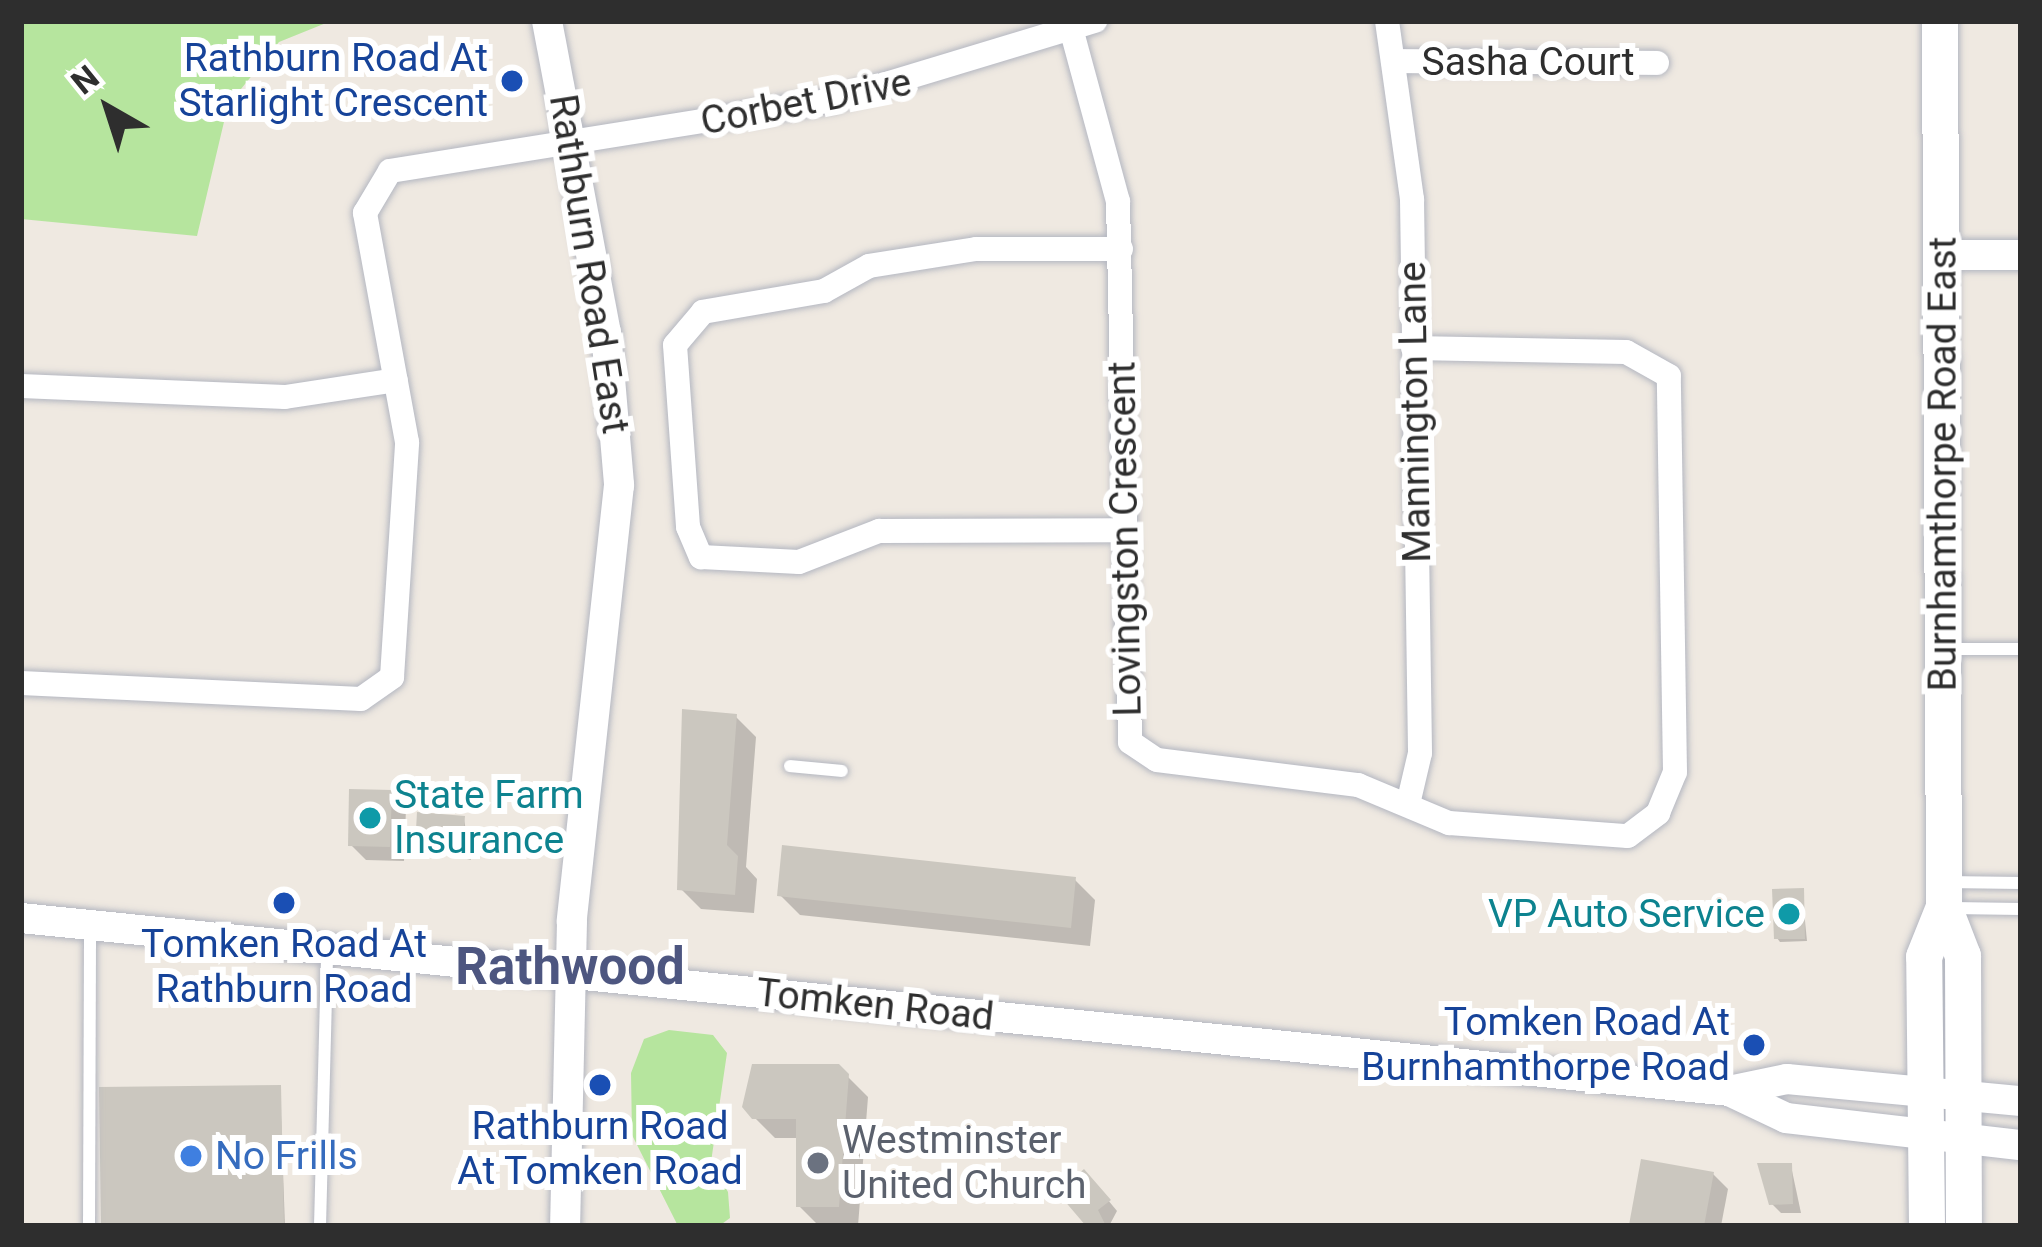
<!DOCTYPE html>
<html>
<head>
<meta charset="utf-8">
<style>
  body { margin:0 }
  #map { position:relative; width:2042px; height:1247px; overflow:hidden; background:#efe9e1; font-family:Roboto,sans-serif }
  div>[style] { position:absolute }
  .green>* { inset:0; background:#b6e59e }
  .shadow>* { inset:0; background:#0003 }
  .building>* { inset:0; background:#cbc7bf }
  .roads { filter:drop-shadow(0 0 3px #b4b7c1) drop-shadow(0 0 3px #b4b7c1) }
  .service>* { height:12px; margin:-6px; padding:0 6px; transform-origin:6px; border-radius:6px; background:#fff }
  .minor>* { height:24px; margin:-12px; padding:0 12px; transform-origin:12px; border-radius:12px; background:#fff }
  .tertiary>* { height:30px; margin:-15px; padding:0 15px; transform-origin:15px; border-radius:15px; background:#fff }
  .secondary>* { height:36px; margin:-18px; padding:0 18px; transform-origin:18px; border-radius:18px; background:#fff }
  .dots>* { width:33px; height:33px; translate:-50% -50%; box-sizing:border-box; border:6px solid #fff; border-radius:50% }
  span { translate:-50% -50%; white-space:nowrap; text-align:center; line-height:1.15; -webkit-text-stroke:12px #fff; paint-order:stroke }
  .transit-label { font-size:39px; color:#164399 }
  .right { translate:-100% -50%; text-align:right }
  .street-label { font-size:39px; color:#2e2e2e }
  .culture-label { font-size:39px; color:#0d838f }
  .left { translate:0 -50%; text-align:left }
  .worship-label { font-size:39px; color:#5b616d }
  .shop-label { font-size:39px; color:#366cbe }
  .district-label { font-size:51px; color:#4d5680; font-weight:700 }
  .frame { position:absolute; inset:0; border:24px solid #2e2e2e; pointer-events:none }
  .north { position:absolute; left:48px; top:48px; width:120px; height:120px; -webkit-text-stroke:9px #fff; paint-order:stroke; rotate:321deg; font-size:33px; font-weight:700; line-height:48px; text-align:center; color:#2e2e2e }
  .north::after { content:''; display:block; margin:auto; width:42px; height:54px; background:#2e2e2e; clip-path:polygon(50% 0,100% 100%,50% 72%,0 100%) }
</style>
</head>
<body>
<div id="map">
  <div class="green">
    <div style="clip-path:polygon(21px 21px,331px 21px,279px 42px,228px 105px,197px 236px,21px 219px)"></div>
    <div style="clip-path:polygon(669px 1030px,713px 1035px,727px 1053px,711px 1162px,728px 1192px,730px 1218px,719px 1226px,678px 1226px,632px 1135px,631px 1073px,644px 1039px)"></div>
  </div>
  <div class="shadow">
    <div style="clip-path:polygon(736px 717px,756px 737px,746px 867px,757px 879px,754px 913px,701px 909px,681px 889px)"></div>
    <div style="clip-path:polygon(391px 793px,406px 808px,404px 861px,366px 860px,351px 845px)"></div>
    <div style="clip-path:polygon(464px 819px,471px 860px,418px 847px)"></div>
    <div style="clip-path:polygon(1075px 880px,1095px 900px,1090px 946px,800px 915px,780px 895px)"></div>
    <div style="clip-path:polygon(1802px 891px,1807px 941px,1780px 942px,1777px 938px)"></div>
    <div style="clip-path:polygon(753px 1067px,838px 1067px,868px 1097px,858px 1226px,819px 1226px,799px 1206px,799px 1138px,775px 1138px,755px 1118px)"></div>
    <div style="clip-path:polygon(280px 1088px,285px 1226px,104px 1226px)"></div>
    <div style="clip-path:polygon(1791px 1166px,1801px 1213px,1781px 1213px,1771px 1203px)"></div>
    <div style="clip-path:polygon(1713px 1174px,1728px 1189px,1721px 1226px,1632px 1224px)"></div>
    <div style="clip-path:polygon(1094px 1183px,1117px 1211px,1109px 1226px,1090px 1226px)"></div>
  </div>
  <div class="building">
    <div style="clip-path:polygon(682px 709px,737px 714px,727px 845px,738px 856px,735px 895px,677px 890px)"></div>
    <div style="clip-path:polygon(349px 789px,392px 790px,390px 847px,348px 846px)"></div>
    <div style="clip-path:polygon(417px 812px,465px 816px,462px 852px,415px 848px)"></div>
    <div style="clip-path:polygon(782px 845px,1076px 877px,1071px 928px,777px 896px)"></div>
    <div style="clip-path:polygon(1804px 888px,1805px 939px,1774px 939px,1772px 889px)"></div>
    <div style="clip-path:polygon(752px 1064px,839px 1064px,849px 1074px,839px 1207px,796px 1207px,796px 1119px,752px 1119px,742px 1107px)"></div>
    <div style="clip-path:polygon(281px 1085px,284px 1226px,101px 1226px,99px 1087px)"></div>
    <div style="clip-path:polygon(1641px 1159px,1714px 1172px,1704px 1226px,1629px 1225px)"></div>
    <div style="clip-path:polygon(1757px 1163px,1792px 1163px,1793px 1204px,1769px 1205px)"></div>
    <div style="clip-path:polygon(1084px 1169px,1111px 1200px,1098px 1210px,1106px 1226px,1086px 1226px,1057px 1192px)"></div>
  </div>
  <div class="roads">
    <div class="service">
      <div style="left:1947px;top:649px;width:74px"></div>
      <div style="left:790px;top:766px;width:52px;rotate:5.5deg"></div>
      <div style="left:1946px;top:882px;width:75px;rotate:0.8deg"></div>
      <div style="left:1952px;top:908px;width:69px;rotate:0.8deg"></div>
      <div style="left:89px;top:1226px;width:301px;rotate:-89.8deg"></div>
      <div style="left:320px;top:1226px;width:274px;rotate:-88.5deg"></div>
    </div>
    <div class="minor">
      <div style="left:1069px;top:21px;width:187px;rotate:74.8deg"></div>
      <div style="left:1118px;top:201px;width:541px;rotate:88.73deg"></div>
      <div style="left:1130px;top:742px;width:32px;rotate:34deg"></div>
      <div style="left:1157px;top:760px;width:203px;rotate:7.1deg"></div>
      <div style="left:1358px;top:785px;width:99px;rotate:22.7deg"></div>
      <div style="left:1449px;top:823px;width:179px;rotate:4.2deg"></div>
      <div style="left:1628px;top:836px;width:38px;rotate:-37deg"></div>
      <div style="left:1658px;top:813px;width:44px;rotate:-67.5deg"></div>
      <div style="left:1675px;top:772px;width:396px;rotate:-90.9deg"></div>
      <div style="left:1669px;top:376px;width:49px;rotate:-150.8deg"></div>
      <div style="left:1626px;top:352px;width:213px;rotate:-178.9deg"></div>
      <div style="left:1387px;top:21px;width:180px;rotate:82deg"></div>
      <div style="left:1412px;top:199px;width:554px;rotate:89.17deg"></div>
      <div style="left:1420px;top:753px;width:52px;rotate:103.2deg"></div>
      <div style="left:1398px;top:61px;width:259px;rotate:0.4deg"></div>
      <div style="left:1121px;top:249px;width:145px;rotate:180deg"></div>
      <div style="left:976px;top:249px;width:108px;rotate:171deg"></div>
      <div style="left:869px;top:266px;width:51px;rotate:150.9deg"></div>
      <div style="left:824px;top:291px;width:123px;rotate:170.2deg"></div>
      <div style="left:703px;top:312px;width:43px;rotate:130.3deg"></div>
      <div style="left:675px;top:345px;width:182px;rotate:85.9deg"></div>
      <div style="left:688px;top:527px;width:33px;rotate:67deg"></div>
      <div style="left:701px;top:557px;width:98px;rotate:2.9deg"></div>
      <div style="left:799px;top:562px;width:86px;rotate:-21.2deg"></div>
      <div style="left:879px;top:531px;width:245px;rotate:-0.2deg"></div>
      <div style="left:21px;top:386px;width:264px;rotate:2.4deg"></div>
      <div style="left:285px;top:397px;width:112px;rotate:-8.7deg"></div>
      <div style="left:21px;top:683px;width:340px;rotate:2.7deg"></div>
      <div style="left:361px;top:699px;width:38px;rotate:-35deg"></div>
      <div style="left:392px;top:677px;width:235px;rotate:-86.3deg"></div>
      <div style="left:407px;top:442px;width:233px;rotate:-100.4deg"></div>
      <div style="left:365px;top:213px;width:49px;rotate:-59.2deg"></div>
      <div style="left:390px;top:171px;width:449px;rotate:-9.1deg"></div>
      <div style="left:833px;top:100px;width:274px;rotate:-16.8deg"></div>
    </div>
    <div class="tertiary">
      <div style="left:547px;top:21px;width:317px;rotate:79.3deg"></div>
      <div style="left:606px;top:332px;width:154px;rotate:85.1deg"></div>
      <div style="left:619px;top:485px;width:439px;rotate:96.2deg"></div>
      <div style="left:572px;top:921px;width:305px;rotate:91.3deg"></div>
      <div style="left:1941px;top:255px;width:80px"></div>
      <div style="left:21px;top:918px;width:1717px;rotate:5.78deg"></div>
      <div style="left:1729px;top:1091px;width:59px;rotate:-11.7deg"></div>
      <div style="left:1787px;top:1079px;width:235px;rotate:5.4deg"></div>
      <div style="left:1729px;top:1091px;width:63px;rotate:25.3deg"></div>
      <div style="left:1786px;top:1118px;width:237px;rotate:6.6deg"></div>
    </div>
    <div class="secondary">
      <div style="left:1940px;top:21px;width:886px;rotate:89.74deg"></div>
      <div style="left:1944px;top:907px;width:53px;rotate:68.8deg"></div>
      <div style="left:1963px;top:956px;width:270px;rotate:89.8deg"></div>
      <div style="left:1927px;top:1226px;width:269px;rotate:-90.6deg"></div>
      <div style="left:1924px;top:957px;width:54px;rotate:-68.2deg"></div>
    </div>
  </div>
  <div class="dots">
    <div style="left:512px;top:81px;background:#1a4fb4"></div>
    <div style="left:370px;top:818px;background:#0f9aa8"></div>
    <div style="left:284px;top:903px;background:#1a4fb4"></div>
    <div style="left:1789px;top:914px;background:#0f9aa8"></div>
    <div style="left:1754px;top:1045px;background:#1a4fb4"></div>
    <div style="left:600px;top:1085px;background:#1a4fb4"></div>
    <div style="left:191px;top:1156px;background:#3f7fe0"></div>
    <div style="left:818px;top:1163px;background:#6b7280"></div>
  </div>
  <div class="transit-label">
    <span class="right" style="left:488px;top:81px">Rathburn Road At<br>Starlight Crescent</span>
    <span style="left:284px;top:967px">Tomken Road At<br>Rathburn Road</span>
    <span class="right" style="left:1730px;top:1045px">Tomken Road At<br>Burnhamthorpe Road</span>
    <span style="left:600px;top:1149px">Rathburn Road<br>At Tomken Road</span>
  </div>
  <div class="street-label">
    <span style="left:1528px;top:62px">Sasha Court</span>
    <span style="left:806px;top:102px;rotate:-11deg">Corbet Drive</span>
    <span style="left:589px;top:264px;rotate:81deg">Rathburn Road East</span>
    <span style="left:1415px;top:412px;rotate:-91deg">Mannington Lane</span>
    <span style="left:1943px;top:464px;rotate:-90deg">Burnhamthorpe Road East</span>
    <span style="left:1125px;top:539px;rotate:-91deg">Lovingston Crescent</span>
    <span style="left:875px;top:1005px;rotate:6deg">Tomken Road</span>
  </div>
  <div class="culture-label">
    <span class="left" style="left:394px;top:818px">State Farm<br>Insurance</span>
    <span class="right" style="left:1765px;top:914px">VP Auto Service</span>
  </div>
  <div class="worship-label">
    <span class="left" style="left:842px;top:1163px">Westminster<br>United Church</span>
  </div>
  <div class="shop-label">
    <span class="left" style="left:215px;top:1156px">No Frills</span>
  </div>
  <div class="district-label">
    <span style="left:570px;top:967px">Rathwood</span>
  </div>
  <div class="frame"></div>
  <div class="north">N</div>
</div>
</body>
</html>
